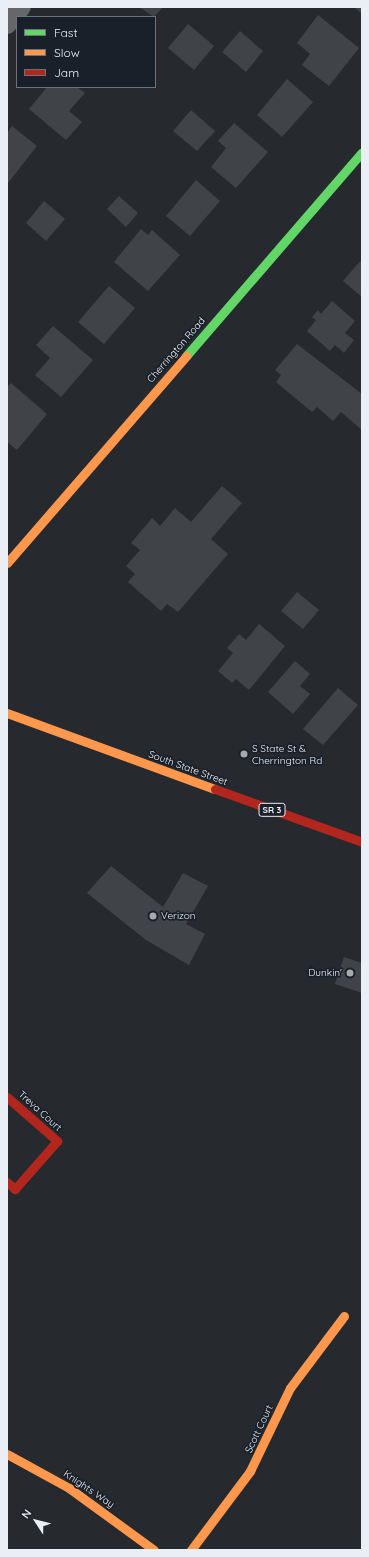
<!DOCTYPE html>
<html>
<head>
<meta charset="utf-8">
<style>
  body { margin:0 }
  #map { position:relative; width:369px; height:1557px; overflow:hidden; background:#262a2f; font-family:Quicksand,sans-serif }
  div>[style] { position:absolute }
  .building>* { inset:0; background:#404347 }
  .street>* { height:20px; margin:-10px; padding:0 10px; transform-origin:10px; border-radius:10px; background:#66676a }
  .fast>* { height:9px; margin:-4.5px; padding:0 4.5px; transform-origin:4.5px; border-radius:4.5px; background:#63d668 }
  .slow>* { height:9px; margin:-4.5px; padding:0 4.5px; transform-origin:4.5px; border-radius:4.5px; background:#ff974d }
  .jam>* { height:9px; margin:-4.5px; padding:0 4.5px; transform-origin:4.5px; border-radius:4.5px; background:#b3261e }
  .dots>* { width:11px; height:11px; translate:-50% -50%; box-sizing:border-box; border:2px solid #192029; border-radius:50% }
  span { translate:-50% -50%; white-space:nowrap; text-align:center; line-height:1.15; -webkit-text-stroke:3.5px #192029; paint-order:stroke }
  .shield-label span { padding:1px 3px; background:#192029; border:1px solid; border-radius:3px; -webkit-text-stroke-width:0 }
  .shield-label { font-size:9px; color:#eaeff6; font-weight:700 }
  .street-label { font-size:10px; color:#eaeff6 }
  .poi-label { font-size:10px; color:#eaeff6 }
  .left { translate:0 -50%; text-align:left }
  .right { translate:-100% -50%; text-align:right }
  .frame { position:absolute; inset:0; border:8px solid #eaeff6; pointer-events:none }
  .legend { position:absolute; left:16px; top:16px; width:140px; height:72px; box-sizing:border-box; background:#192029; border:1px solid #6d737b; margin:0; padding:5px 7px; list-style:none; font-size:12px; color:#eaeff6 }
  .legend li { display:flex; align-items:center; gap:8px; height:20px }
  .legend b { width:20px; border:1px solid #6d737b }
  .north { position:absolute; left:16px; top:1501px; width:40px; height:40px; -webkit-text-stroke:3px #192029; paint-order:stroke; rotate:306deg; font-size:11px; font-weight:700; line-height:16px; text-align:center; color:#eaeff6 }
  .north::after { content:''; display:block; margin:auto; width:14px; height:18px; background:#eaeff6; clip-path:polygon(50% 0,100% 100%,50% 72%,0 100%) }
</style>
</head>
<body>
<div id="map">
  <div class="building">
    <div style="clip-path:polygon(139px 7px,163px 7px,154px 17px)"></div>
    <div style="clip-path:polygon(354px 7px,362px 7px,362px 14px)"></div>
    <div style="clip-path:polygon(318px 15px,359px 48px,329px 86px,302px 65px,310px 54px,297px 43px)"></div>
    <div style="clip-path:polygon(188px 24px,214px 46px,194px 70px,168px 48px)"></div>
    <div style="clip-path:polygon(240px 31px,263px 51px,246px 72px,222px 52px)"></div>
    <div style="clip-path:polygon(287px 79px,313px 102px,282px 137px,257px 115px)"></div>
    <div style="clip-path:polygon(47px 87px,77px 87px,85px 93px,69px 111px,82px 122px,66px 140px,29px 109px)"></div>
    <div style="clip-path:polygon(191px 110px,215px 131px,197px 151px,173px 131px)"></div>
    <div style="clip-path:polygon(234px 123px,268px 152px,236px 188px,211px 167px,226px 148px,218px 141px)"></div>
    <div style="clip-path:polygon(12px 126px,37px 146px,8px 183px,7px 133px)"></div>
    <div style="clip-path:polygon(196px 180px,220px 201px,190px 236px,166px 216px)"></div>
    <div style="clip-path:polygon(119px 196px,138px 213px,126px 227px,107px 209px)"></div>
    <div style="clip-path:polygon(44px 201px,65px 219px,46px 241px,26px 223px)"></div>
    <div style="clip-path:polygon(141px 229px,148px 235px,152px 230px,180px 255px,148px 291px,114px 262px)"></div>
    <div style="clip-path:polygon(362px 259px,362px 297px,343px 281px)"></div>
    <div style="clip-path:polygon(109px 286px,135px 308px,104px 344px,78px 322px)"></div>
    <div style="clip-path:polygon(332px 301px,355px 321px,345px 333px,354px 340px,344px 353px,335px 345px,330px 351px,307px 331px,316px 320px,312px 317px,318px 310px,321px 314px)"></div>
    <div style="clip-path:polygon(53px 326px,93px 360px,61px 397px,35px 375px,50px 358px,36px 345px)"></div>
    <div style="clip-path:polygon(297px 344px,362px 394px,362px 430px,341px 412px,333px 421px,317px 407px,312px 412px,276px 382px,281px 375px,275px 370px)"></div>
    <div style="clip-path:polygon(11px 383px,47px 414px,17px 450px,7px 442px,7px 387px)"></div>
    <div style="clip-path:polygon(222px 486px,242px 503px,211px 539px,228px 554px,178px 612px,167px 604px,161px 611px,128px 582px,135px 574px,126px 566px,140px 550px,131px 543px,152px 518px,160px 526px,175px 508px,191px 522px)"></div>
    <div style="clip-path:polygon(297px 592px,319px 610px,303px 629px,281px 611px)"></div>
    <div style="clip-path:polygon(259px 624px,285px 646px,249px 690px,236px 679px,232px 683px,218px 671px,233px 653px,227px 648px,239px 634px,246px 640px)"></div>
    <div style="clip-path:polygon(295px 661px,310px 674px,300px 686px,310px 694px,293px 714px,268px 692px)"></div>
    <div style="clip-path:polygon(338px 688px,358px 705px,323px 745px,303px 729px)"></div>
    <div style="clip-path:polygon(111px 866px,163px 907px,183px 873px,208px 886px,186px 924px,205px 934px,189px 965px,146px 940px,87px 893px)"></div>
    <div style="clip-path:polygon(344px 957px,362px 963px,362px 993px,335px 984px)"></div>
  </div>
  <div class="street">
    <div style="left:7px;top:24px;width:22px;rotate:-51deg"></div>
  </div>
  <div class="fast">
    <div style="left:186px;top:356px;width:269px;rotate:-49.2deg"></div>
  </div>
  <div class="slow">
    <div style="left:7px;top:563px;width:274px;rotate:-49.1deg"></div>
    <div style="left:7px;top:713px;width:221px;rotate:20.1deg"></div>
    <div style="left:7px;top:1454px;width:71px;rotate:28.7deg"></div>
    <div style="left:69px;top:1488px;width:105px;rotate:36.1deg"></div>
    <div style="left:191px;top:1550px;width:99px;rotate:-53.2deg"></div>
    <div style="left:250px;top:1471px;width:92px;rotate:-64.3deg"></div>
    <div style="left:290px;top:1388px;width:90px;rotate:-53.1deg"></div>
  </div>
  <div class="jam">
    <div style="left:215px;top:789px;width:156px;rotate:19.8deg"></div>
    <div style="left:7px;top:1097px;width:67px;rotate:41.3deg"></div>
    <div style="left:57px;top:1141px;width:64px;rotate:131.2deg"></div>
    <div style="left:15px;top:1189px;width:11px;rotate:-139deg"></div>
  </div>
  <div class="dots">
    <div style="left:244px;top:754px;background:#a5aab0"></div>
    <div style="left:153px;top:916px;background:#a5aab0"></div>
    <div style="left:350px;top:973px;background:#a5aab0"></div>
  </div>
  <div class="shield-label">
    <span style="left:272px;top:810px">SR 3</span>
  </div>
  <div class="street-label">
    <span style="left:176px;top:350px;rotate:-49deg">Cherrington Road</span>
    <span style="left:188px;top:768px;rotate:20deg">South State Street</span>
    <span style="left:40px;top:1111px;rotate:42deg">Treva Court</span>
    <span style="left:259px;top:1429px;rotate:-65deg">Scott Court</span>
    <span style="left:89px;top:1489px;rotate:34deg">Knights Way</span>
  </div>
  <div class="poi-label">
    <span class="left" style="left:252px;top:754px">S State St &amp;<br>Cherrington Rd</span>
    <span class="left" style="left:161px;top:916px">Verizon</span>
    <span class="right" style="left:342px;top:973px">Dunkin'</span>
  </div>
  <div class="frame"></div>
  <ul class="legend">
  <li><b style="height:5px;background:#63d668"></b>Fast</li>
  <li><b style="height:5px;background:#ff974d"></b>Slow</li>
  <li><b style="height:5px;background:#b3261e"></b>Jam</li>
  </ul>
  <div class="north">N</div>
</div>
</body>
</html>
